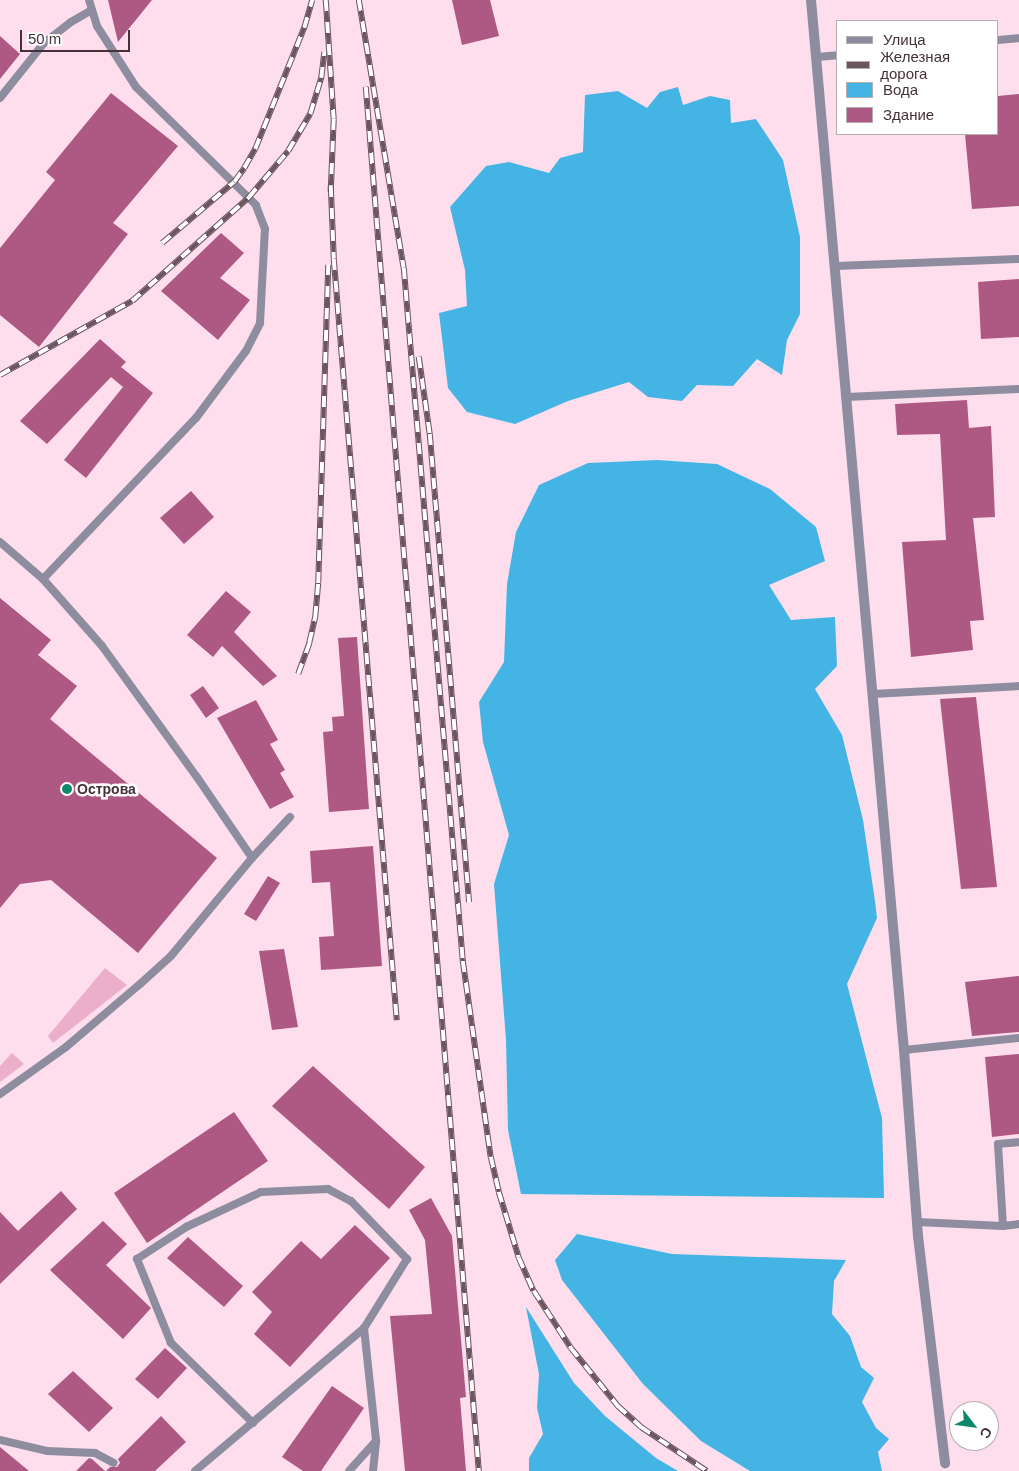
<!DOCTYPE html>
<html>
<head>
<meta charset="utf-8">
<style>
  body { margin:0 }
  #map { position:relative; width:1019px; height:1471px; overflow:hidden; background:#fedeec; font-family:Helvetica,sans-serif }
  div>[style] { position:absolute }
  .green>* { inset:0; background:#ebafca }
  .water>* { inset:0; background:#43b4e4 }
  .building>* { inset:0; background:#ae5984 }
  .lane>* { height:8px; margin:-4px; padding:0 4px; transform-origin:4px; border-radius:4px; background:#8e8da0 }
  .street>* { height:10px; margin:-5px; padding:0 5px; transform-origin:5px; border-radius:5px; background:#8e8da0 }
  .rail>* { height:5.5px; margin-top:-2.75px; transform-origin:0; background:repeating-linear-gradient(90deg,#fff 0 11px,#6b555f 0 22px); box-sizing:border-box; border-block:1px solid #6b555f }
  .dots>* { width:14px; height:14px; translate:-50% -50%; box-sizing:border-box; border:2px solid #fff; border-radius:50% }
  span { translate:-50% -50%; white-space:nowrap; text-align:center; line-height:1.15; -webkit-text-stroke:5px #fff; paint-order:stroke }
  .poi-label { font-size:14px; color:#45313a; font-weight:700 }
  .left { translate:0 -50%; text-align:left }
  .legend { position:absolute; left:836px; top:20px; width:162px; height:115px; box-sizing:border-box; background:#fff; border:1px solid #b5adb0; margin:0; padding:6px 9px; list-style:none; font-size:15px; color:#45313a }
  .legend li { display:flex; align-items:center; gap:10px; height:25px }
  .legend b { width:25px; border:1px solid #b5adb0 }
  .north { position:absolute; left:949px; top:1401px; width:50px; height:50px; box-sizing:border-box; background:#fff; border:1px solid #b5adb0; border-radius:50%; rotate:120deg; font-size:14px; font-weight:700; line-height:20px; text-align:center; color:#45313a }
  .north::after { content:''; display:block; margin:auto; width:18px; height:22px; background:#0d886a; clip-path:polygon(50% 0,100% 100%,50% 72%,0 100%) }
  .scale { position:absolute; left:20px; top:30px; width:110px; height:22px; box-sizing:border-box; border:2px solid #45313a; border-top:0; padding-left:6px; font-size:15px; line-height:18px; white-space:nowrap; color:#45313a; -webkit-text-stroke:4px #fff; paint-order:stroke }
</style>
</head>
<body>
<div id="map">
  <div class="green">
    <div style="clip-path:polygon(105px 968px,127px 985px,53px 1043px,48px 1036px)"></div>
    <div style="clip-path:polygon(12px 1053px,24px 1064px,0 1082px,0 1066px)"></div>
  </div>
  <div class="water">
    <div style="clip-path:polygon(678px 87px,683px 105px,710px 96px,730px 100px,731px 123px,756px 119px,783px 160px,800px 237px,800px 314px,787px 340px,782px 375px,757px 359px,733px 386px,697px 385px,682px 401px,648px 397px,629px 382px,568px 401px,515px 424px,467px 412px,448px 388px,439px 313px,467px 306px,465px 270px,450px 207px,486px 166px,509px 162px,549px 173px,560px 158px,583px 152px,585px 95px,618px 91px,647px 108px,660px 92px)"></div>
    <div style="clip-path:polygon(657px 460px,717px 464px,770px 489px,816px 527px,825px 561px,769px 585px,791px 620px,835px 617px,837px 666px,815px 689px,842px 735px,863px 820px,875px 901px,877px 918px,847px 984px,882px 1118px,884px 1198px,521px 1194px,508px 1130px,506px 1040px,494px 884px,509px 835px,483px 742px,479px 702px,504px 662px,507px 584px,516px 532px,539px 485px,588px 463px)"></div>
    <div style="clip-path:polygon(577px 1234px,672px 1254px,846px 1260px,834px 1281px,832px 1314px,850px 1336px,861px 1367px,874px 1378px,862px 1402px,876px 1428px,889px 1439px,878px 1452px,882px 1471px,750px 1471px,701px 1441px,643px 1384px,562px 1280px,555px 1260px)"></div>
    <div style="clip-path:polygon(526px 1307px,574px 1383px,605px 1416px,656px 1458px,678px 1471px,529px 1471px,529px 1458px,543px 1434px,537px 1408px,539px 1374px)"></div>
  </div>
  <div class="building">
    <div style="clip-path:polygon(108px 0,152px 0,118px 42px)"></div>
    <div style="clip-path:polygon(452px 0,490px 0,499px 36px,462px 45px)"></div>
    <div style="clip-path:polygon(0 36px,20px 54px,0 79px)"></div>
    <div style="clip-path:polygon(111px 93px,178px 146px,113px 223px,128px 234px,39px 347px,0 315px,0 248px,55px 180px,46px 172px)"></div>
    <div style="clip-path:polygon(1019px 94px,1019px 206px,972px 209px,965px 134px,998px 134px,998px 96px)"></div>
    <div style="clip-path:polygon(221px 233px,244px 253px,220px 278px,250px 300px,218px 340px,161px 291px)"></div>
    <div style="clip-path:polygon(1019px 279px,1019px 337px,981px 339px,978px 282px)"></div>
    <div style="clip-path:polygon(100px 339px,126px 362px,121px 367px,153px 393px,86px 478px,64px 460px,123px 387px,111px 377px,47px 444px,20px 421px)"></div>
    <div style="clip-path:polygon(967px 400px,969px 428px,991px 426px,995px 517px,973px 518px,984px 620px,970px 621px,973px 650px,911px 657px,902px 542px,946px 540px,940px 434px,897px 435px,895px 404px)"></div>
    <div style="clip-path:polygon(191px 491px,214px 517px,184px 544px,160px 518px)"></div>
    <div style="clip-path:polygon(226px 591px,251px 612px,234px 632px,277px 676px,263px 686px,222px 646px,213px 657px,187px 635px)"></div>
    <div style="clip-path:polygon(0 598px,51px 640px,38px 655px,77px 686px,50px 719px,217px 858px,138px 953px,51px 880px,20px 884px,0 908px)"></div>
    <div style="clip-path:polygon(357px 637px,369px 809px,329px 812px,323px 732px,333px 731px,332px 717px,344px 716px,338px 638px)"></div>
    <div style="clip-path:polygon(203px 686px,219px 708px,206px 718px,190px 695px)"></div>
    <div style="clip-path:polygon(976px 697px,997px 887px,961px 889px,940px 699px)"></div>
    <div style="clip-path:polygon(256px 700px,278px 740px,270px 744px,285px 770px,280px 773px,294px 797px,270px 809px,217px 718px)"></div>
    <div style="clip-path:polygon(373px 846px,382px 966px,321px 970px,319px 937px,334px 936px,330px 882px,312px 883px,310px 851px)"></div>
    <div style="clip-path:polygon(268px 876px,280px 883px,256px 921px,244px 914px)"></div>
    <div style="clip-path:polygon(284px 949px,298px 1027px,272px 1030px,259px 951px)"></div>
    <div style="clip-path:polygon(1019px 976px,1019px 1032px,972px 1036px,965px 982px)"></div>
    <div style="clip-path:polygon(1019px 1054px,1019px 1134px,992px 1137px,985px 1057px)"></div>
    <div style="clip-path:polygon(313px 1066px,425px 1167px,389px 1209px,272px 1106px)"></div>
    <div style="clip-path:polygon(234px 1112px,268px 1161px,147px 1243px,114px 1193px)"></div>
    <div style="clip-path:polygon(61px 1191px,77px 1209px,0 1284px,0 1212px,18px 1231px)"></div>
    <div style="clip-path:polygon(431px 1198px,452px 1236px,466px 1397px,460px 1398px,466px 1471px,405px 1471px,390px 1316px,432px 1314px,425px 1240px,409px 1210px)"></div>
    <div style="clip-path:polygon(103px 1221px,127px 1244px,106px 1265px,151px 1308px,123px 1339px,50px 1270px)"></div>
    <div style="clip-path:polygon(355px 1225px,390px 1258px,290px 1367px,254px 1334px,272px 1312px,252px 1292px,301px 1241px,321px 1259px)"></div>
    <div style="clip-path:polygon(188px 1237px,243px 1286px,224px 1307px,167px 1258px)"></div>
    <div style="clip-path:polygon(165px 1348px,187px 1368px,158px 1399px,135px 1379px)"></div>
    <div style="clip-path:polygon(73px 1371px,113px 1408px,89px 1432px,48px 1394px)"></div>
    <div style="clip-path:polygon(332px 1386px,364px 1408px,321px 1471px,303px 1471px,282px 1457px)"></div>
    <div style="clip-path:polygon(161px 1416px,186px 1442px,155px 1471px,106px 1471px,110px 1467px,117px 1467px,120px 1463px,118px 1459px)"></div>
    <div style="clip-path:polygon(0 1447px,29px 1471px,0 1471px)"></div>
    <div style="clip-path:polygon(89px 1458px,92px 1459px,105px 1471px,76px 1471px)"></div>
  </div>
  <div class="lane">
    <div style="left:998px;top:40px;width:21px;rotate:-5deg"></div>
    <div style="left:817px;top:57px;width:21px;rotate:-5deg"></div>
    <div style="left:0;top:98px;width:70px;rotate:-51.3deg"></div>
    <div style="left:44px;top:43px;width:34px;rotate:-38deg"></div>
    <div style="left:71px;top:22px;width:24px;rotate:-30deg"></div>
    <div style="left:836px;top:266px;width:183px;rotate:-2.2deg"></div>
    <div style="left:847px;top:397px;width:172px;rotate:-2.7deg"></div>
    <div style="left:0;top:542px;width:57px;rotate:40.7deg"></div>
    <div style="left:43px;top:579px;width:89px;rotate:48.6deg"></div>
    <div style="left:102px;top:646px;width:162px;rotate:54.1deg"></div>
    <div style="left:197px;top:777px;width:98px;rotate:55.8deg"></div>
    <div style="left:252px;top:858px;width:127px;rotate:129.6deg"></div>
    <div style="left:171px;top:956px;width:42px;rotate:137.9deg"></div>
    <div style="left:140px;top:984px;width:97px;rotate:139.6deg"></div>
    <div style="left:66px;top:1047px;width:81px;rotate:144.5deg"></div>
    <div style="left:43px;top:579px;width:222px;rotate:-46.5deg"></div>
    <div style="left:196px;top:418px;width:84px;rotate:-53.3deg"></div>
    <div style="left:246px;top:351px;width:31px;rotate:-63deg"></div>
    <div style="left:260px;top:323px;width:94px;rotate:-87deg"></div>
    <div style="left:265px;top:229px;width:26px;rotate:-111deg"></div>
    <div style="left:256px;top:205px;width:168px;rotate:-135.5deg"></div>
    <div style="left:136px;top:87px;width:72px;rotate:-122.6deg"></div>
    <div style="left:97px;top:26px;width:27px;rotate:-107deg"></div>
    <div style="left:873px;top:694px;width:146px;rotate:-3.1deg"></div>
    <div style="left:252px;top:858px;width:56px;rotate:-47.2deg"></div>
    <div style="left:904px;top:1050px;width:116px;rotate:-6deg"></div>
    <div style="left:917px;top:1222px;width:86px;rotate:2.7deg"></div>
    <div style="left:1003px;top:1226px;width:16px;rotate:-7deg"></div>
    <div style="left:1003px;top:1226px;width:82px;rotate:-93.5deg"></div>
    <div style="left:998px;top:1144px;width:21px;rotate:-5deg"></div>
    <div style="left:253px;top:1423px;width:115px;rotate:-135.7deg"></div>
    <div style="left:171px;top:1343px;width:91px;rotate:-112deg"></div>
    <div style="left:137px;top:1259px;width:59px;rotate:-33.1deg"></div>
    <div style="left:186px;top:1227px;width:83px;rotate:-25deg"></div>
    <div style="left:261px;top:1192px;width:67px;rotate:-2.6deg"></div>
    <div style="left:328px;top:1189px;width:26px;rotate:28deg"></div>
    <div style="left:351px;top:1201px;width:81px;rotate:46deg"></div>
    <div style="left:407px;top:1259px;width:81px;rotate:121.9deg"></div>
    <div style="left:0;top:1440px;width:48px;rotate:13.2deg"></div>
    <div style="left:47px;top:1451px;width:48px;rotate:2.4deg"></div>
    <div style="left:95px;top:1453px;width:21px;rotate:28deg"></div>
    <div style="left:195px;top:1471px;width:221px;rotate:-40.2deg"></div>
    <div style="left:364px;top:1328px;width:114px;rotate:83.9deg"></div>
    <div style="left:376px;top:1441px;width:40px;rotate:132deg"></div>
    <div style="left:373px;top:1471px;width:30px;rotate:-84deg"></div>
  </div>
  <div class="street">
    <div style="left:811px;top:0;width:1054px;rotate:84.94deg"></div>
    <div style="left:904px;top:1050px;width:187px;rotate:85.7deg"></div>
    <div style="left:918px;top:1236px;width:229px;rotate:83.2deg"></div>
  </div>
  <div class="rail">
    <div style="left:326px;top:0;width:119px;rotate:86.2deg"></div>
    <div style="left:334px;top:119px;width:73px;rotate:92.4deg"></div>
    <div style="left:359px;top:0;width:272px;rotate:80.5deg"></div>
    <div style="left:404px;top:268px;width:696px;rotate:85.13deg"></div>
    <div style="left:463px;top:961px;width:198px;rotate:81.9deg"></div>
    <div style="left:491px;top:1157px;width:36px;rotate:77deg"></div>
    <div style="left:499px;top:1192px;width:69px;rotate:73.1deg"></div>
    <div style="left:519px;top:1258px;width:36px;rotate:66deg"></div>
    <div style="left:534px;top:1291px;width:68px;rotate:57deg"></div>
    <div style="left:571px;top:1348px;width:75px;rotate:51deg"></div>
    <div style="left:618px;top:1406px;width:31px;rotate:42deg"></div>
    <div style="left:641px;top:1427px;width:79px;rotate:33.7deg"></div>
    <div style="left:366px;top:87px;width:1389px;rotate:85.33deg"></div>
    <div style="left:331px;top:186px;width:73px;rotate:87.6deg"></div>
    <div style="left:334px;top:259px;width:764px;rotate:85.27deg"></div>
    <div style="left:162px;top:243px;width:94px;rotate:-40.3deg"></div>
    <div style="left:234px;top:182px;width:17px;rotate:-54deg"></div>
    <div style="left:244px;top:168px;width:22px;rotate:-60deg"></div>
    <div style="left:255px;top:149px;width:131px;rotate:-68deg"></div>
    <div style="left:304px;top:28px;width:29px;rotate:-74deg"></div>
    <div style="left:419px;top:357px;width:78px;rotate:81.9deg"></div>
    <div style="left:430px;top:434px;width:470px;rotate:85.2deg"></div>
    <div style="left:0;top:375px;width:151px;rotate:-29.3deg"></div>
    <div style="left:132px;top:301px;width:157px;rotate:-41.6deg"></div>
    <div style="left:249px;top:197px;width:60px;rotate:-49.7deg"></div>
    <div style="left:288px;top:151px;width:43px;rotate:-59.3deg"></div>
    <div style="left:310px;top:114px;width:38px;rotate:-73deg"></div>
    <div style="left:321px;top:78px;width:26px;rotate:-83deg"></div>
    <div style="left:298px;top:674px;width:33px;rotate:-70deg"></div>
    <div style="left:309px;top:643px;width:27px;rotate:-77deg"></div>
    <div style="left:315px;top:617px;width:34px;rotate:-85deg"></div>
    <div style="left:318px;top:583px;width:318px;rotate:-88.2deg"></div>
  </div>
  <div class="dots">
    <div style="left:67px;top:789px;background:#0d886a"></div>
  </div>
  <div class="poi-label">
    <span class="left" style="left:77px;top:789px">Острова</span>
  </div>
  <ul class="legend">
  <li><b style="height:6px;background:#8e8da0"></b>Улица</li>
  <li><b style="height:6px;background:#6b555f"></b>Железная дорога</li>
  <li><b style="height:14px;background:#43b4e4"></b>Вода</li>
  <li><b style="height:14px;background:#ae5984"></b>Здание</li>
  </ul>
  <div class="north">С</div>
  <div class="scale">50 m</div>
</div>
</body>
</html>
